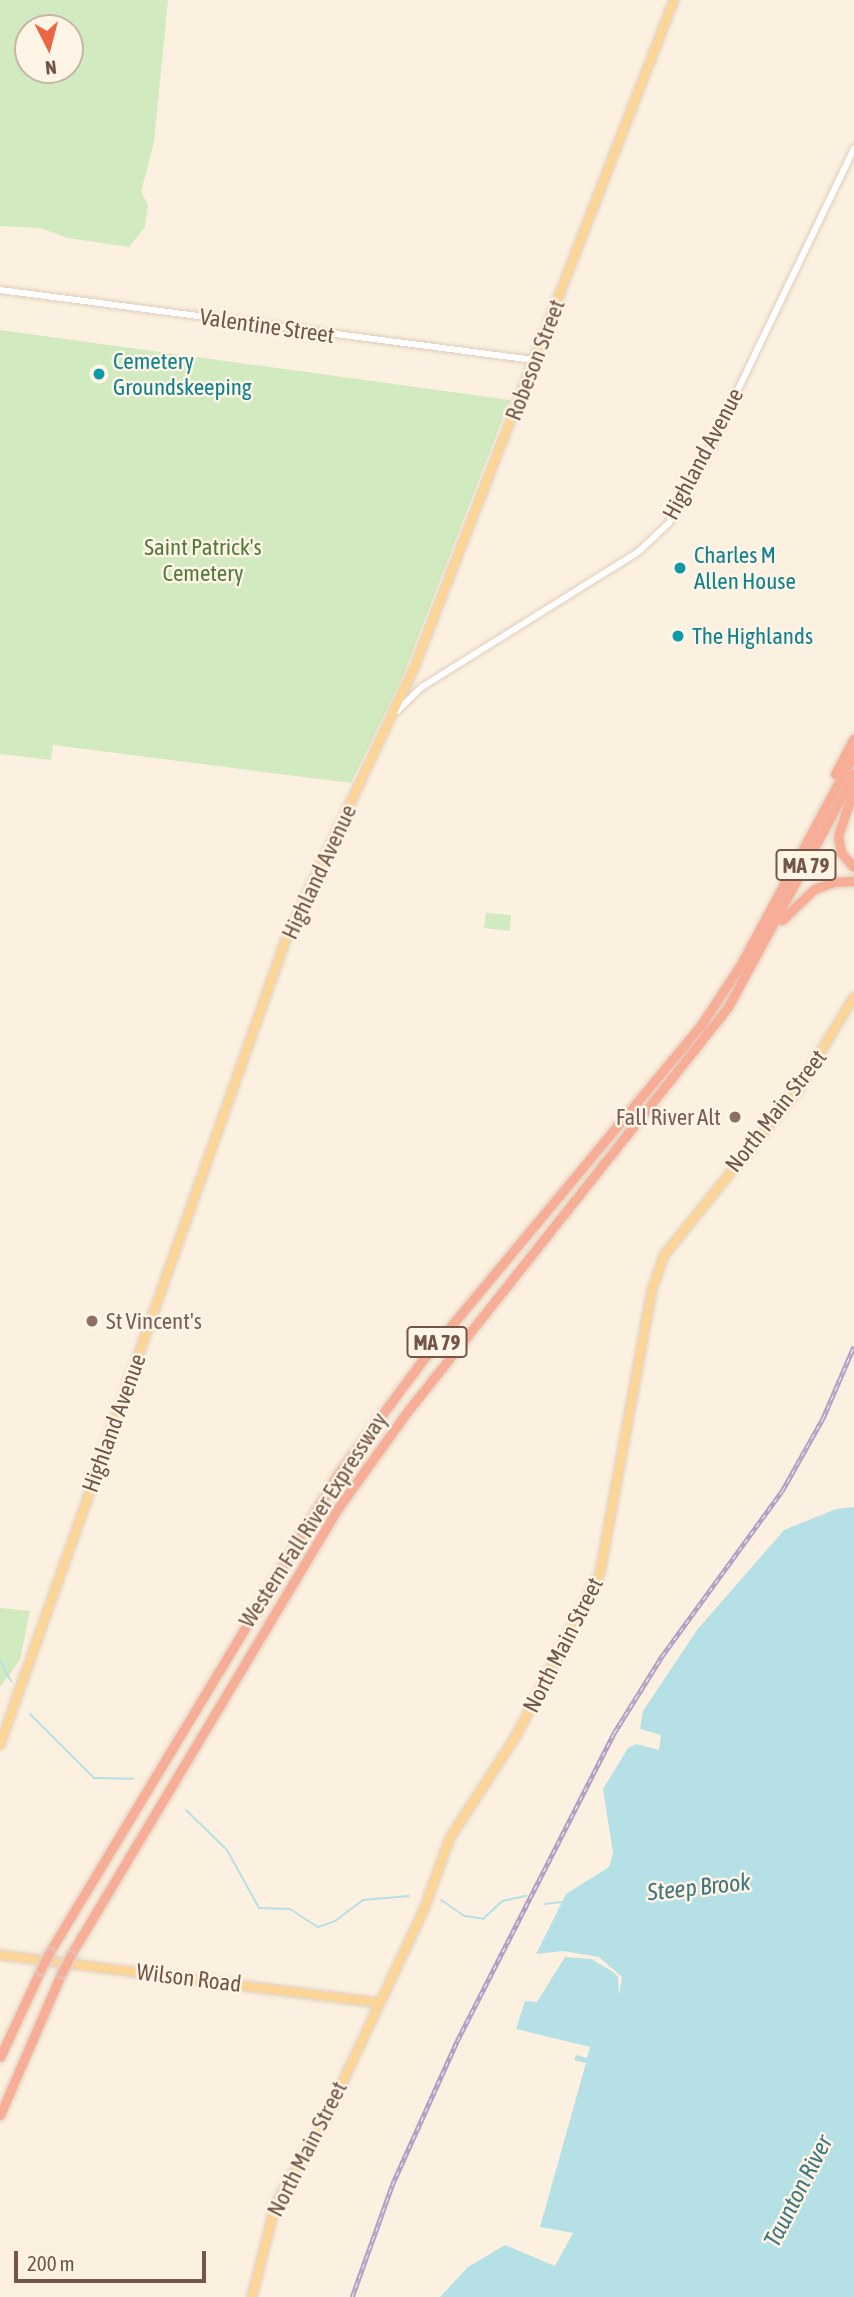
<!DOCTYPE html>
<html>
<head>
<meta charset="utf-8">
<style>
  body { margin:0 }
  #map { position:relative; width:854px; height:2297px; overflow:hidden; background:#fcf1e0; font-family:"Asap Condensed",sans-serif }
  div>[style] { position:absolute }
  .green>* { inset:0; background:#d1eabf }
  .water>* { inset:0; background:#b5e0e6 }
  .stream>* { height:2px; margin:-1px; padding:0 1px; transform-origin:1px; border-radius:1px; background:#b5e0e6 }
  .roads { filter:drop-shadow(0 0 2px #e0cdbc) drop-shadow(0 0 2px #e0cdbc) }
  .minor>* { height:6px; margin:-3px; padding:0 3px; transform-origin:3px; border-radius:3px; background:#fff }
  .major>* { height:8px; margin:-4px; padding:0 4px; transform-origin:4px; border-radius:4px; background:#fdd597 }
  .highway>* { height:9px; margin:-4.5px; padding:0 4.5px; transform-origin:4.5px; border-radius:4.5px; background:#f8ad96 }
  .rail>* { height:4.5px; margin-top:-2.25px; transform-origin:0; background:repeating-linear-gradient(90deg,#fff5e7 0 5px,#b3a0c5 0 10px); box-sizing:border-box; border-block:2px solid #b3a0c5 }
  .bridges { filter:drop-shadow(0 0 2px #dbd3cf) drop-shadow(0 0 2px #dbd3cf) }
  .highway-bridge>* { height:9px; margin:-4.5px; padding:0 4.5px; transform-origin:4.5px; border-radius:4.5px; background:#f8ad96 }
  .dots>* { width:19px; height:19px; translate:-50% -50%; box-sizing:border-box; border:4px solid #fff5e7; border-radius:50% }
  span { translate:-50% -50%; white-space:nowrap; text-align:center; line-height:1.15; -webkit-text-stroke:5px #fff5e7; paint-order:stroke }
  .shield-label span { padding:2px 5px; background:#fff5e7; border:2px solid; border-radius:5px; -webkit-text-stroke-width:0 }
  .shield-label { font-size:21px; color:#735647; font-weight:700 }
  .street-label { font-size:23px; color:#735647 }
  .culture-label { font-size:23px; color:#0d838f }
  .left { translate:0 -50%; text-align:left }
  .park-label { font-size:23px; color:#52793f }
  .education-label { font-size:23px; color:#785e54 }
  .right { translate:-100% -50%; text-align:right }
  .water-label { font-size:24px; color:#3e7780; font-style:italic }
  .north { position:absolute; left:14px; top:14px; width:70px; height:70px; box-sizing:border-box; background:#fff5e7; border:2px solid #c7b5a7; border-radius:50%; rotate:174deg; font-size:19px; font-weight:700; line-height:28px; text-align:center; color:#735647 }
  .north::after { content:''; display:block; margin:auto; width:24px; height:32px; background:#e96543; clip-path:polygon(50% 0,100% 100%,50% 72%,0 100%) }
  .scale { position:absolute; left:14px; top:2251px; width:192px; height:32px; box-sizing:border-box; border:4px solid #735647; border-top:0; padding-left:9px; font-size:21px; line-height:24px; white-space:nowrap; color:#735647; -webkit-text-stroke:5px #fff5e7; paint-order:stroke }
</style>
</head>
<body>
<div id="map">
  <div class="green">
    <div style="clip-path:polygon(evenodd,0 0,168px 0,154px 142px,141px 192px,148px 205px,145px 227px,129px 247px,67px 238px,41px 228px,0 226px,0 0,28px 28px,70px 28px,70px 70px,28px 70px,28px 28px)"></div>
    <div style="clip-path:polygon(0 330px,510px 400px,401px 681px,351px 783px,53px 745px,51px 760px,0 754px)"></div>
    <div style="clip-path:polygon(486px 913px,511px 915px,510px 931px,484px 928px)"></div>
    <div style="clip-path:polygon(0 1608px,30px 1611px,20px 1660px,0 1687px)"></div>
  </div>
  <div class="water">
    <div style="clip-path:polygon(854px 1507px,854px 2297px,440px 2297px,468px 2267px,505px 2245px,555px 2266px,573px 2233px,540px 2227px,586px 2063px,574px 2060px,576px 2055px,587px 2058px,590px 2047px,516px 2029px,525px 2001px,537px 2002px,565px 1957px,591px 1959px,612px 1971px,618px 1977px,619px 1995px,622px 1977px,599px 1957px,563px 1951px,536px 1954px,566px 1894px,609px 1867px,613px 1853px,603px 1789px,628px 1748px,636px 1744px,659px 1750px,661px 1735px,640px 1729px,643px 1711px,697px 1630px,784px 1530px,836px 1509px)"></div>
  </div>
  <div class="stream">
    <div style="left:0;top:1661px;width:23px;rotate:61deg"></div>
    <div style="left:30px;top:1714px;width:91px;rotate:45deg"></div>
    <div style="left:94px;top:1778px;width:39px;rotate:1deg"></div>
    <div style="left:186px;top:1810px;width:57px;rotate:44.3deg"></div>
    <div style="left:227px;top:1850px;width:66px;rotate:61.1deg"></div>
    <div style="left:259px;top:1908px;width:31px;rotate:2deg"></div>
    <div style="left:290px;top:1909px;width:33px;rotate:33deg"></div>
    <div style="left:318px;top:1927px;width:18px;rotate:-19deg"></div>
    <div style="left:335px;top:1921px;width:35px;rotate:-37deg"></div>
    <div style="left:363px;top:1900px;width:46px;rotate:-5deg"></div>
    <div style="left:441px;top:1900px;width:29px;rotate:34deg"></div>
    <div style="left:465px;top:1916px;width:18px;rotate:9deg"></div>
    <div style="left:483px;top:1919px;width:26px;rotate:-43deg"></div>
    <div style="left:502px;top:1901px;width:25px;rotate:-12deg"></div>
    <div style="left:545px;top:1904px;width:16px;rotate:-7deg"></div>
  </div>
  <div class="roads">
    <div class="minor">
      <div style="left:0;top:290px;width:539px;rotate:7.47deg"></div>
      <div style="left:397px;top:711px;width:35px;rotate:-44deg"></div>
      <div style="left:422px;top:687px;width:255px;rotate:-32deg"></div>
      <div style="left:638px;top:552px;width:42px;rotate:-43.1deg"></div>
      <div style="left:669px;top:523px;width:79px;rotate:-61.2deg"></div>
      <div style="left:707px;top:454px;width:339px;rotate:-64.3deg"></div>
    </div>
    <div class="major">
      <div style="left:0;top:1745px;width:855px;rotate:-70.46deg"></div>
      <div style="left:286px;top:939px;width:300px;rotate:-64.7deg"></div>
      <div style="left:414px;top:668px;width:717px;rotate:-68.73deg"></div>
      <div style="left:0;top:1955px;width:381px;rotate:7.2deg"></div>
      <div style="left:252px;top:2297px;width:97px;rotate:-75.7deg"></div>
      <div style="left:276px;top:2203px;width:99px;rotate:-59.8deg"></div>
      <div style="left:326px;top:2117px;width:227px;rotate:-64.7deg"></div>
      <div style="left:423px;top:1912px;width:79px;rotate:-70deg"></div>
      <div style="left:450px;top:1838px;width:121px;rotate:-57.1deg"></div>
      <div style="left:516px;top:1736px;width:183px;rotate:-62.7deg"></div>
      <div style="left:600px;top:1573px;width:289px;rotate:-79.6deg"></div>
      <div style="left:652px;top:1289px;width:37px;rotate:-70deg"></div>
      <div style="left:665px;top:1254px;width:213px;rotate:-51.1deg"></div>
      <div style="left:799px;top:1088px;width:106px;rotate:-58.9deg"></div>
    </div>
    <div class="highway">
      <div style="left:835px;top:774px;width:40px;rotate:-62deg"></div>
      <div style="left:854px;top:788px;width:51px;rotate:108.4deg"></div>
      <div style="left:838px;top:836px;width:17px;rotate:80deg"></div>
      <div style="left:841px;top:853px;width:19px;rotate:47deg"></div>
      <div style="left:782px;top:920px;width:45px;rotate:-44.1deg"></div>
      <div style="left:814px;top:889px;width:20px;rotate:-20deg"></div>
      <div style="left:833px;top:882px;width:21px;rotate:-3deg"></div>
      <div style="left:49px;top:1953px;width:559px;rotate:-58.9deg"></div>
      <div style="left:338px;top:1474px;width:141px;rotate:-53.4deg"></div>
      <div style="left:422px;top:1361px;width:437px;rotate:-50.3deg"></div>
      <div style="left:701px;top:1025px;width:73px;rotate:-56.7deg"></div>
      <div style="left:741px;top:964px;width:238px;rotate:-61.7deg"></div>
      <div style="left:70px;top:1956px;width:522px;rotate:-59.11deg"></div>
      <div style="left:338px;top:1508px;width:118px;rotate:-54.3deg"></div>
      <div style="left:407px;top:1412px;width:517px;rotate:-51.6deg"></div>
      <div style="left:728px;top:1007px;width:265px;rotate:-61.6deg"></div>
      <div style="left:0;top:2057px;width:97px;rotate:-65deg"></div>
      <div style="left:0;top:2115px;width:156px;rotate:-66.6deg"></div>
    </div>
  </div>
  <div class="rail">
    <div style="left:352px;top:2297px;width:119px;rotate:-70.3deg"></div>
    <div style="left:392px;top:2185px;width:158px;rotate:-65.7deg"></div>
    <div style="left:457px;top:2041px;width:346px;rotate:-63deg"></div>
    <div style="left:614px;top:1733px;width:91px;rotate:-58.1deg"></div>
    <div style="left:662px;top:1656px;width:204px;rotate:-54deg"></div>
    <div style="left:782px;top:1491px;width:84px;rotate:-60.7deg"></div>
    <div style="left:823px;top:1418px;width:78px;rotate:-66.7deg"></div>
  </div>
  <div class="bridges">
    <div class="highway-bridge">
      <div style="left:41px;top:1969px;width:18px;rotate:-63deg"></div>
      <div style="left:62px;top:1972px;width:18px;rotate:-63deg"></div>
    </div>
  </div>
  <div class="dots">
    <div style="left:99px;top:374px;background:#0f9aa8"></div>
    <div style="left:680px;top:568px;background:#0f9aa8"></div>
    <div style="left:678px;top:636px;background:#0f9aa8"></div>
    <div style="left:735px;top:1117px;background:#8d6e63"></div>
    <div style="left:92px;top:1321px;background:#8d6e63"></div>
  </div>
  <div class="shield-label">
    <span style="left:806px;top:865px">MA 79</span>
    <span style="left:437px;top:1342px">MA 79</span>
  </div>
  <div class="street-label">
    <span style="left:267px;top:326px;rotate:8deg">Valentine Street</span>
    <span style="left:535px;top:360px;rotate:-69deg">Robeson Street</span>
    <span style="left:703px;top:454px;rotate:-62deg">Highland Avenue</span>
    <span style="left:319px;top:872px;rotate:-65deg">Highland Avenue</span>
    <span style="left:776px;top:1111px;rotate:-52deg">North Main Street</span>
    <span style="left:114px;top:1423px;rotate:-70deg">Highland Avenue</span>
    <span style="left:313px;top:1520px;rotate:-57deg">Western Fall River Expressway</span>
    <span style="left:563px;top:1645px;rotate:-63deg">North Main Street</span>
    <span style="left:189px;top:1978px;rotate:7deg">Wilson Road</span>
    <span style="left:307px;top:2149px;rotate:-63deg">North Main Street</span>
  </div>
  <div class="culture-label">
    <span class="left" style="left:113px;top:374px">Cemetery<br>Groundskeeping</span>
    <span class="left" style="left:694px;top:568px">Charles M<br>Allen House</span>
    <span class="left" style="left:692px;top:636px">The Highlands</span>
  </div>
  <div class="park-label">
    <span style="left:203px;top:560px">Saint Patrick's<br>Cemetery</span>
  </div>
  <div class="education-label">
    <span class="right" style="left:721px;top:1117px">Fall River Alt</span>
    <span class="left" style="left:106px;top:1321px">St Vincent's</span>
  </div>
  <div class="water-label">
    <span style="left:699px;top:1887px;rotate:-6deg">Steep Brook</span>
    <span style="left:798px;top:2191px;rotate:-63deg">Taunton River</span>
  </div>
  <div class="north">N</div>
  <div class="scale">200 m</div>
</div>
</body>
</html>
